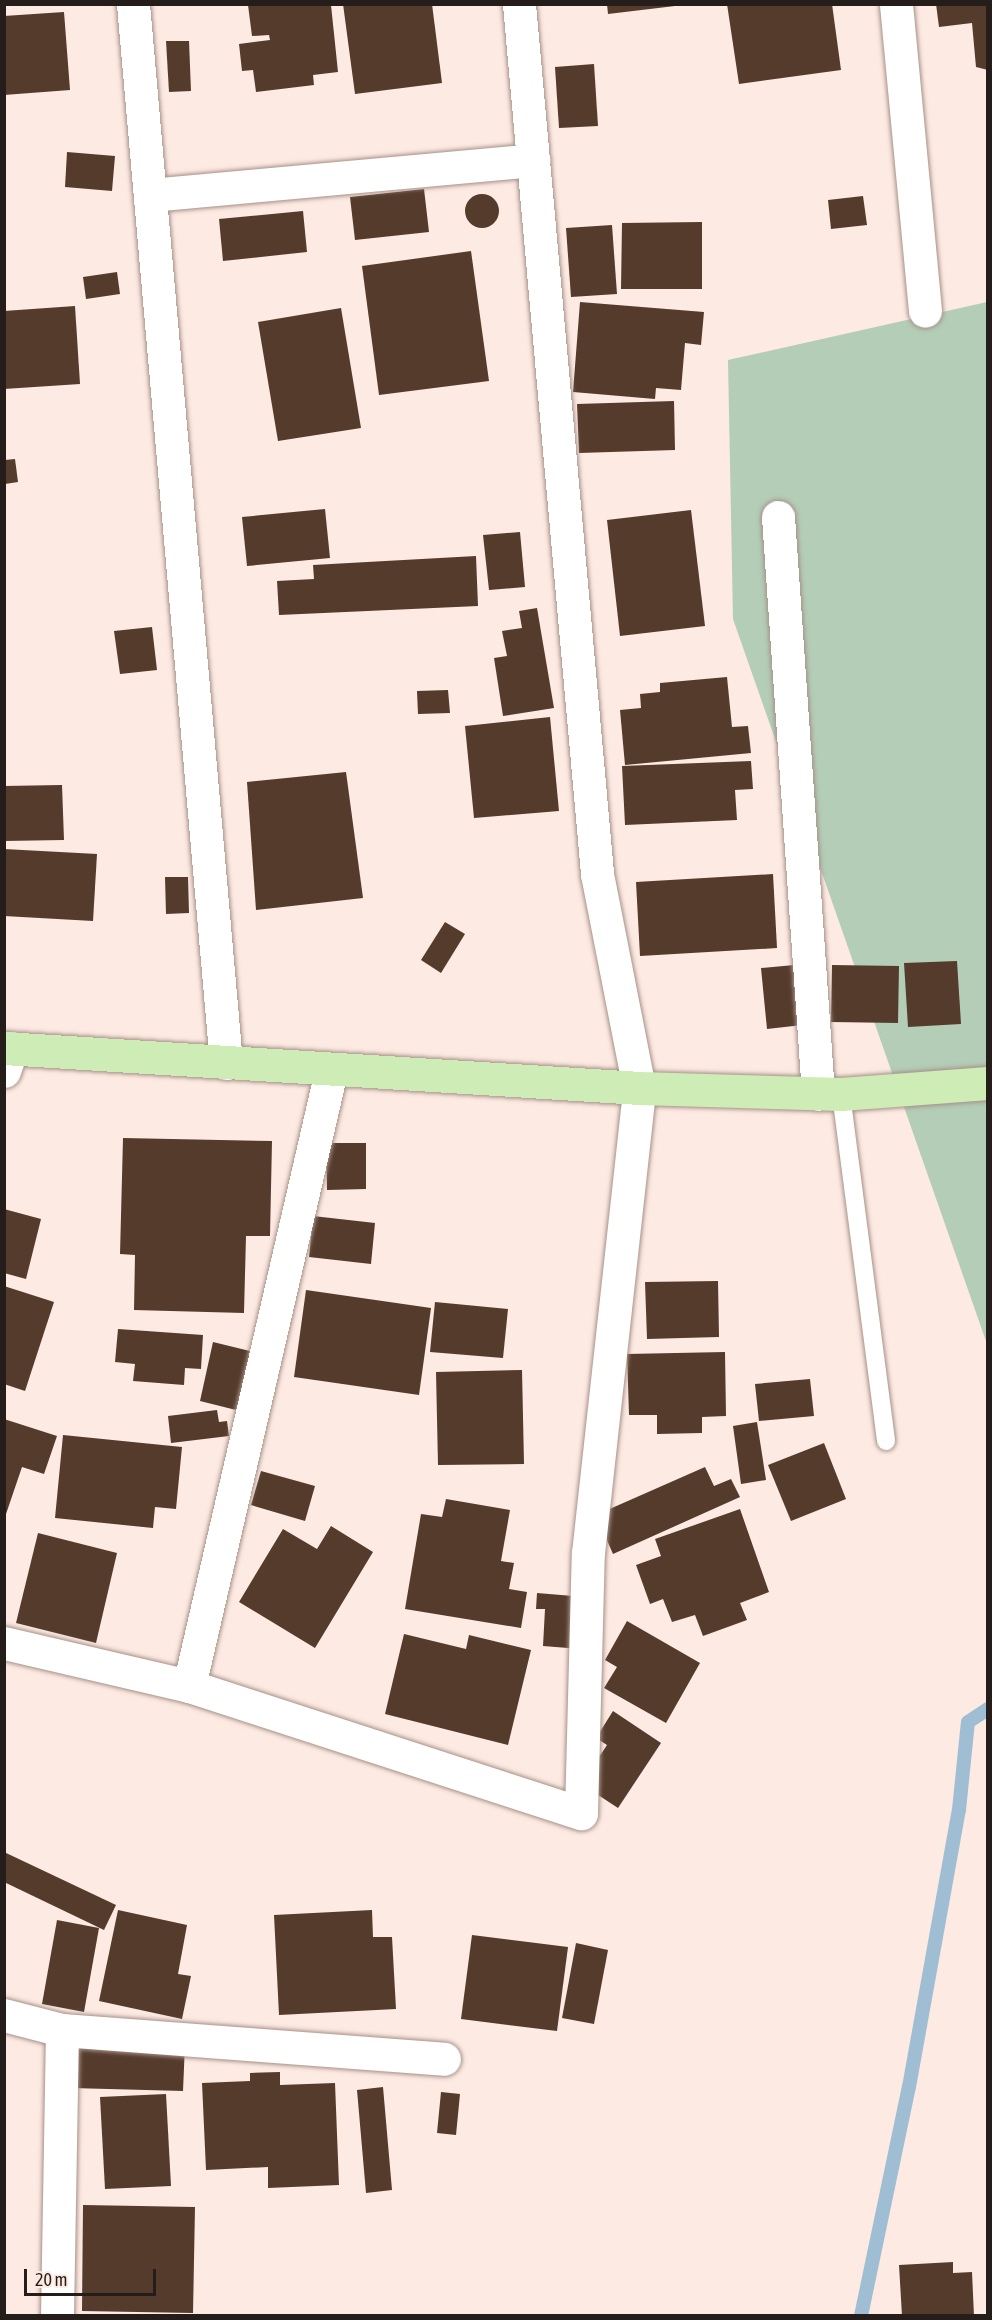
<!DOCTYPE html>
<html>
<head>
<meta charset="utf-8">
<style>
  body { margin:0 }
  #map { position:relative; width:992px; height:2320px; overflow:hidden; background:#fdeae2; font-family:"Asap Condensed",sans-serif }
  div>[style] { position:absolute }
  .green>* { inset:0; background:#b3cdb7 }
  .stream>* { height:14px; margin:-7px; padding:0 7px; transform-origin:7px; border-radius:7px; background:#9fbed3 }
  .building>* { inset:0; background:#553b2b }
  .round { border-radius:50% }
  .roads { filter:drop-shadow(0 0 2px #a69188) drop-shadow(0 0 2px #a69188) }
  .service>* { height:18px; margin:-9px; padding:0 9px; transform-origin:9px; border-radius:9px; background:#fff }
  .minor>* { height:33px; margin:-16.5px; padding:0 16.5px; transform-origin:16.5px; border-radius:16.5px; background:#fff }
  .primary>* { height:33px; margin:-16.5px; padding:0 16.5px; transform-origin:16.5px; border-radius:16.5px; background:#ceecb5 }
  span { translate:-50% -50%; white-space:nowrap; text-align:center; line-height:1.15; -webkit-text-stroke:6px #fdeae2; paint-order:stroke }
  .frame { position:absolute; inset:0; border:6px solid #251d1a; pointer-events:none }
  .scale { position:absolute; left:24px; top:2269px; width:132px; height:27px; box-sizing:border-box; border:3px solid #251d1a; border-top:0; padding-left:8px; font-size:18px; line-height:21px; white-space:nowrap; color:#251d1a; -webkit-text-stroke:4px #fdeae2; paint-order:stroke }
</style>
</head>
<body>
<div id="map">
  <div class="green">
    <div style="clip-path:polygon(987px 302px,987px 1344px,733px 619px,728px 360px)"></div>
  </div>
  <div class="stream">
    <div style="left:861px;top:2316px;width:234px;rotate:-78.2deg"></div>
    <div style="left:909px;top:2087px;width:281px;rotate:-79.8deg"></div>
    <div style="left:959px;top:1810px;width:88px;rotate:-84.2deg"></div>
    <div style="left:968px;top:1722px;width:24px;rotate:-33deg"></div>
  </div>
  <div class="building">
    <div style="clip-path:polygon(343px 4px,432px 4px,442px 83px,355px 94px)"></div>
    <div style="clip-path:polygon(607px 4px,675px 4px,675px 6px,608px 14px)"></div>
    <div style="clip-path:polygon(727px 4px,832px 4px,841px 70px,739px 84px)"></div>
    <div style="clip-path:polygon(936px 4px,988px 4px,988px 70px,976px 67px,972px 23px,939px 27px)"></div>
    <div style="clip-path:polygon(248px 5px,331px 5px,338px 72px,313px 75px,314px 85px,256px 92px,253px 70px,242px 71px,239px 44px,270px 40px,269px 35px,252px 36px)"></div>
    <div style="clip-path:polygon(64px 12px,70px 90px,4px 95px,4px 16px)"></div>
    <div style="clip-path:polygon(166px 41px,189px 41px,191px 91px,169px 92px)"></div>
    <div style="clip-path:polygon(594px 64px,598px 126px,559px 128px,555px 67px)"></div>
    <div style="clip-path:polygon(67px 152px,115px 156px,112px 191px,65px 187px)"></div>
    <div style="clip-path:polygon(424px 189px,429px 232px,355px 240px,350px 197px)"></div>
    <div class="round" style="left:465px;top:194px;width:34px;height:34px"></div>
    <div style="clip-path:polygon(863px 196px,867px 225px,831px 229px,828px 200px)"></div>
    <div style="clip-path:polygon(303px 211px,307px 252px,223px 261px,219px 219px)"></div>
    <div style="clip-path:polygon(702px 222px,702px 289px,621px 289px,622px 223px)"></div>
    <div style="clip-path:polygon(612px 225px,617px 294px,571px 297px,566px 228px)"></div>
    <div style="clip-path:polygon(471px 251px,489px 381px,379px 395px,362px 266px)"></div>
    <div style="clip-path:polygon(117px 272px,120px 294px,86px 299px,83px 277px)"></div>
    <div style="clip-path:polygon(580px 302px,704px 312px,701px 345px,685px 343px,681px 390px,656px 388px,655px 399px,573px 392px)"></div>
    <div style="clip-path:polygon(75px 306px,80px 384px,4px 389px,4px 311px)"></div>
    <div style="clip-path:polygon(341px 308px,361px 428px,278px 441px,258px 322px)"></div>
    <div style="clip-path:polygon(674px 401px,675px 450px,579px 453px,577px 404px)"></div>
    <div style="clip-path:polygon(15px 459px,18px 482px,5px 484px,5px 460px)"></div>
    <div style="clip-path:polygon(325px 509px,330px 558px,247px 566px,242px 517px)"></div>
    <div style="clip-path:polygon(691px 510px,705px 626px,620px 636px,607px 520px)"></div>
    <div style="clip-path:polygon(520px 532px,525px 587px,489px 590px,483px 535px)"></div>
    <div style="clip-path:polygon(476px 556px,478px 606px,279px 615px,277px 581px,314px 579px,313px 565px)"></div>
    <div style="clip-path:polygon(537px 608px,554px 708px,503px 716px,494px 658px,507px 656px,502px 631px,522px 628px,519px 611px)"></div>
    <div style="clip-path:polygon(152px 627px,157px 670px,120px 674px,114px 631px)"></div>
    <div style="clip-path:polygon(727px 677px,732px 727px,748px 726px,751px 753px,625px 765px,620px 710px,641px 708px,640px 694px,660px 692px,660px 683px)"></div>
    <div style="clip-path:polygon(448px 690px,450px 713px,418px 714px,417px 691px)"></div>
    <div style="clip-path:polygon(550px 717px,559px 811px,474px 818px,465px 726px)"></div>
    <div style="clip-path:polygon(751px 761px,753px 789px,735px 790px,737px 820px,625px 825px,622px 766px)"></div>
    <div style="clip-path:polygon(346px 772px,363px 898px,256px 910px,247px 782px)"></div>
    <div style="clip-path:polygon(62px 785px,64px 840px,4px 841px,4px 786px)"></div>
    <div style="clip-path:polygon(4px 849px,97px 854px,93px 921px,4px 916px)"></div>
    <div style="clip-path:polygon(773px 874px,777px 948px,640px 956px,636px 882px)"></div>
    <div style="clip-path:polygon(165px 877px,188px 877px,189px 913px,166px 914px)"></div>
    <div style="clip-path:polygon(445px 922px,465px 934px,441px 973px,421px 960px)"></div>
    <div style="clip-path:polygon(957px 961px,961px 1024px,908px 1027px,904px 963px)"></div>
    <div style="clip-path:polygon(805px 964px,811px 1024px,767px 1029px,761px 968px)"></div>
    <div style="clip-path:polygon(832px 965px,899px 966px,898px 1023px,831px 1022px)"></div>
    <div style="clip-path:polygon(123px 1138px,272px 1141px,270px 1236px,246px 1236px,244px 1313px,134px 1310px,135px 1255px,120px 1254px)"></div>
    <div style="clip-path:polygon(326px 1143px,366px 1143px,366px 1189px,327px 1190px)"></div>
    <div style="clip-path:polygon(4px 1209px,41px 1219px,26px 1279px,4px 1273px)"></div>
    <div style="clip-path:polygon(313px 1216px,375px 1223px,371px 1264px,309px 1257px)"></div>
    <div style="clip-path:polygon(718px 1281px,719px 1337px,647px 1339px,645px 1282px)"></div>
    <div style="clip-path:polygon(4px 1286px,54px 1302px,25px 1391px,4px 1384px)"></div>
    <div style="clip-path:polygon(306px 1290px,431px 1308px,419px 1395px,294px 1377px)"></div>
    <div style="clip-path:polygon(435px 1302px,508px 1309px,503px 1358px,430px 1352px)"></div>
    <div style="clip-path:polygon(118px 1329px,203px 1335px,201px 1369px,185px 1368px,184px 1385px,133px 1381px,135px 1364px,115px 1362px)"></div>
    <div style="clip-path:polygon(213px 1342px,254px 1352px,240px 1411px,200px 1401px)"></div>
    <div style="clip-path:polygon(725px 1352px,726px 1416px,702px 1417px,702px 1433px,657px 1434px,657px 1415px,629px 1415px,627px 1354px)"></div>
    <div style="clip-path:polygon(522px 1370px,524px 1464px,438px 1465px,436px 1372px)"></div>
    <div style="clip-path:polygon(810px 1379px,814px 1416px,759px 1421px,755px 1384px)"></div>
    <div style="clip-path:polygon(217px 1410px,219px 1422px,227px 1421px,229px 1436px,171px 1443px,168px 1416px)"></div>
    <div style="clip-path:polygon(4px 1419px,57px 1436px,44px 1474px,22px 1467px,5px 1517px)"></div>
    <div style="clip-path:polygon(757px 1422px,766px 1480px,741px 1484px,733px 1426px)"></div>
    <div style="clip-path:polygon(63px 1435px,182px 1447px,176px 1509px,155px 1507px,153px 1528px,55px 1518px)"></div>
    <div style="clip-path:polygon(824px 1443px,846px 1499px,791px 1521px,768px 1465px)"></div>
    <div style="clip-path:polygon(705px 1467px,714px 1486px,731px 1479px,740px 1497px,613px 1554px,596px 1515px)"></div>
    <div style="clip-path:polygon(261px 1471px,315px 1486px,305px 1521px,251px 1505px)"></div>
    <div style="clip-path:polygon(446px 1499px,510px 1510px,501px 1561px,514px 1563px,509px 1589px,527px 1592px,521px 1628px,405px 1609px,421px 1514px,442px 1517px)"></div>
    <div style="clip-path:polygon(740px 1509px,769px 1592px,740px 1603px,747px 1620px,703px 1636px,695px 1615px,672px 1622px,663px 1599px,650px 1604px,636px 1565px,661px 1556px,655px 1539px)"></div>
    <div style="clip-path:polygon(331px 1526px,373px 1552px,315px 1648px,239px 1602px,283px 1529px,317px 1549px)"></div>
    <div style="clip-path:polygon(38px 1533px,117px 1553px,96px 1643px,16px 1623px)"></div>
    <div style="clip-path:polygon(537px 1593px,585px 1597px,581px 1649px,543px 1646px,545px 1609px,536px 1609px)"></div>
    <div style="clip-path:polygon(627px 1621px,700px 1663px,666px 1723px,604px 1688px,617px 1667px,605px 1660px)"></div>
    <div style="clip-path:polygon(404px 1634px,466px 1649px,469px 1635px,531px 1650px,508px 1745px,385px 1714px)"></div>
    <div style="clip-path:polygon(613px 1711px,661px 1743px,618px 1808px,589px 1789px,599px 1774px,591px 1769px,607px 1745px,596px 1738px)"></div>
    <div style="clip-path:polygon(4px 1852px,116px 1905px,104px 1930px,4px 1882px)"></div>
    <div style="clip-path:polygon(118px 1910px,187px 1925px,178px 1974px,191px 1976px,182px 2019px,99px 2001px)"></div>
    <div style="clip-path:polygon(372px 1910px,373px 1937px,392px 1937px,396px 2009px,279px 2015px,274px 1915px)"></div>
    <div style="clip-path:polygon(57px 1920px,99px 1928px,84px 2012px,42px 2004px)"></div>
    <div style="clip-path:polygon(472px 1935px,568px 1947px,557px 2031px,461px 2019px)"></div>
    <div style="clip-path:polygon(576px 1943px,608px 1950px,594px 2024px,562px 2018px)"></div>
    <div style="clip-path:polygon(72px 2041px,185px 2044px,183px 2091px,71px 2088px)"></div>
    <div style="clip-path:polygon(280px 2072px,280px 2085px,335px 2083px,339px 2185px,268px 2188px,268px 2167px,206px 2170px,202px 2083px,250px 2081px,250px 2073px)"></div>
    <div style="clip-path:polygon(383px 2087px,392px 2190px,366px 2193px,357px 2090px)"></div>
    <div style="clip-path:polygon(441px 2092px,460px 2094px,456px 2135px,437px 2133px)"></div>
    <div style="clip-path:polygon(166px 2094px,171px 2186px,105px 2189px,100px 2097px)"></div>
    <div style="clip-path:polygon(83px 2205px,195px 2207px,193px 2313px,82px 2311px)"></div>
    <div style="clip-path:polygon(953px 2262px,953px 2273px,972px 2272px,974px 2316px,902px 2316px,899px 2265px)"></div>
  </div>
  <div class="roads">
    <div class="service">
      <div style="left:841px;top:1094px;width:350px;rotate:82.6deg"></div>
    </div>
    <div class="minor">
      <div style="left:133px;top:4px;width:1063px;rotate:84.98deg"></div>
      <div style="left:896px;top:4px;width:308px;rotate:84.6deg"></div>
      <div style="left:150px;top:195px;width:385px;rotate:-5.2deg"></div>
      <div style="left:778px;top:517px;width:578px;rotate:86.03deg"></div>
      <div style="left:4px;top:1071px;width:24px;rotate:-71deg"></div>
      <div style="left:4px;top:1643px;width:190px;rotate:13.1deg"></div>
      <div style="left:189px;top:1686px;width:412px;rotate:18deg"></div>
      <div style="left:581px;top:1813px;width:260px;rotate:-88.5deg"></div>
      <div style="left:588px;top:1553px;width:468px;rotate:-83.7deg"></div>
      <div style="left:639px;top:1088px;width:219px;rotate:-101.1deg"></div>
      <div style="left:597px;top:873px;width:872px;rotate:-95.13deg"></div>
      <div style="left:189px;top:1686px;width:631px;rotate:-77deg"></div>
      <div style="left:4px;top:2015px;width:60px;rotate:14.5deg"></div>
      <div style="left:57px;top:2316px;width:286px;rotate:-89deg"></div>
      <div style="left:62px;top:2030px;width:383px;rotate:4.3deg"></div>
    </div>
    <div class="primary">
      <div style="left:4px;top:1048px;width:636px;rotate:3.6deg"></div>
      <div style="left:639px;top:1088px;width:202px;rotate:1.7deg"></div>
      <div style="left:841px;top:1094px;width:147px;rotate:-4.3deg"></div>
    </div>
  </div>
  <div class="frame"></div>
  <div class="scale">20 m</div>
</div>
</body>
</html>
